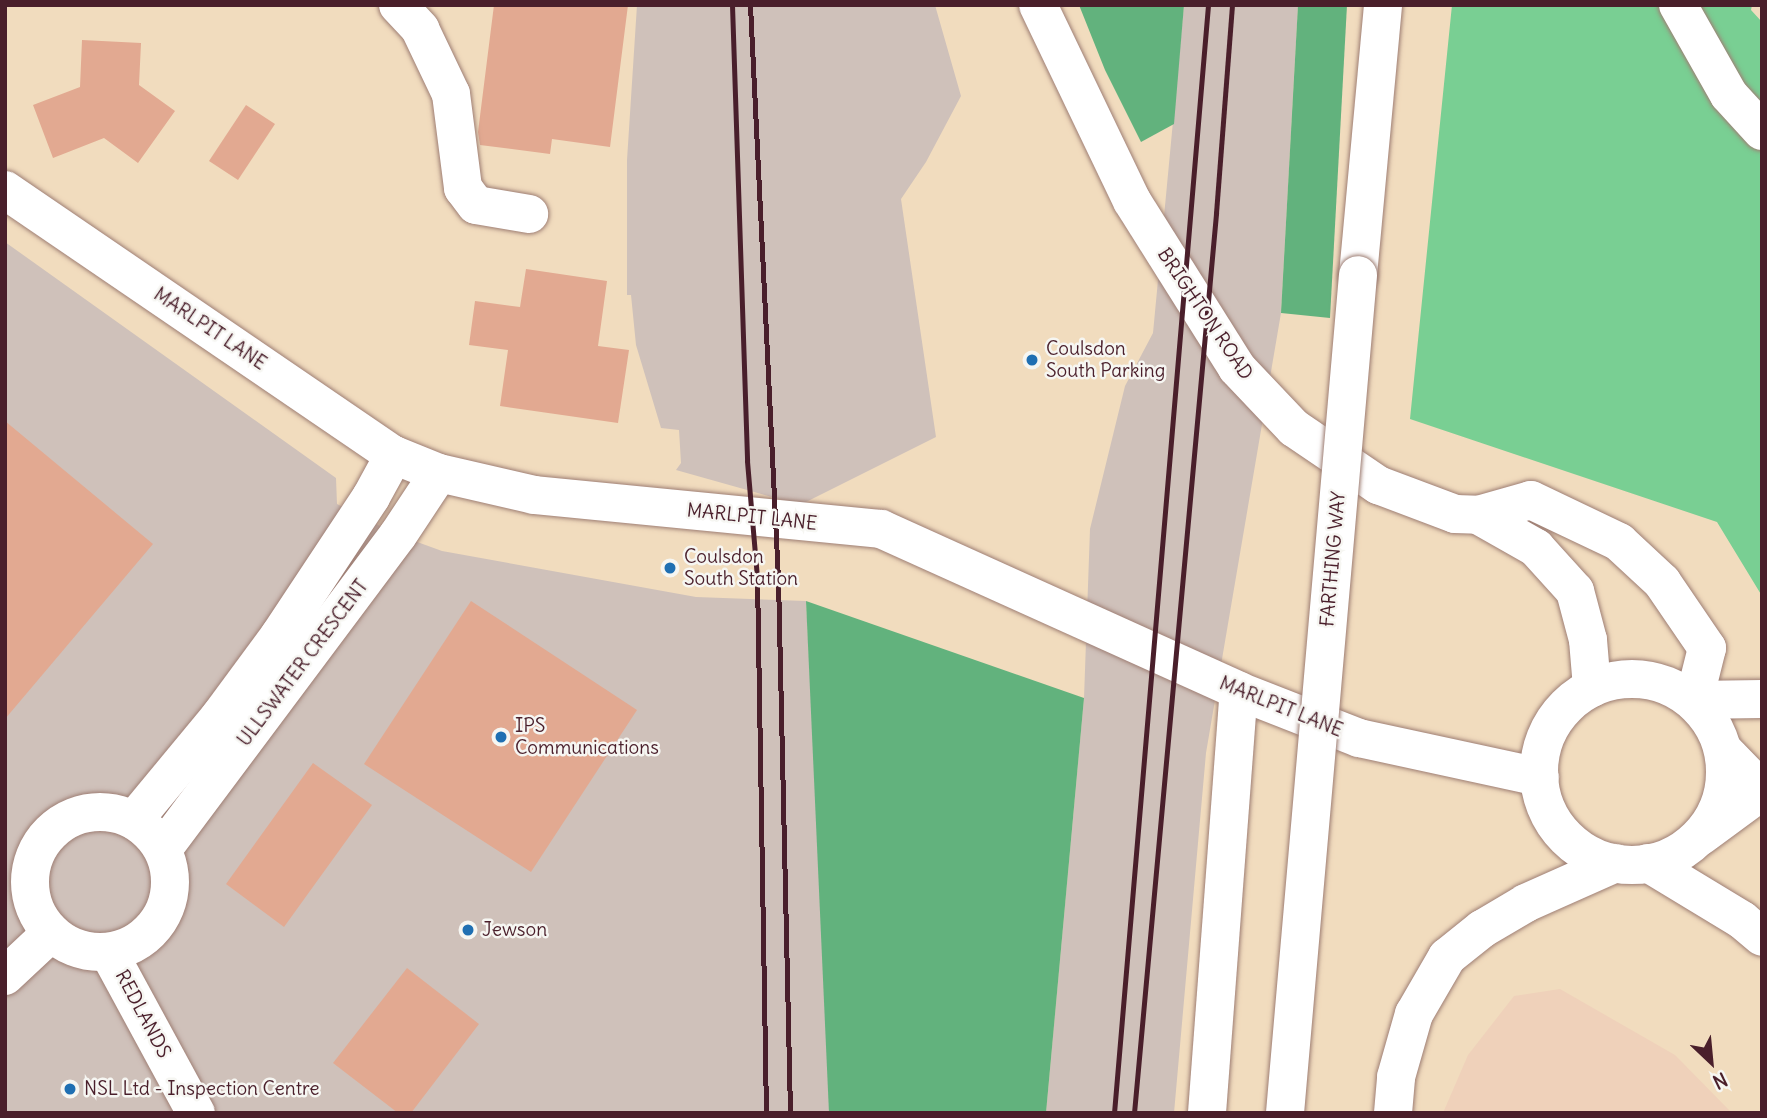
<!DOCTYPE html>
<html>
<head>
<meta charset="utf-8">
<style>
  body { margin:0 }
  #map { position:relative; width:1767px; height:1118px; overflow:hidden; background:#f1dcbe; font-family:Delius,sans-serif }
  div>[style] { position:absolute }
  .built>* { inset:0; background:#efd1ba }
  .industrial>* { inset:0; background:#cfc1ba }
  .green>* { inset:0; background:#79cf93 }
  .forest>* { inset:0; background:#62b27d }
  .building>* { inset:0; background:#e2a991 }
  .roads { filter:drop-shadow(0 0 2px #9e7e74) drop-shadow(0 0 2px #9e7e74) }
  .street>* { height:38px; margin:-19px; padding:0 19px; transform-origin:19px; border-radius:19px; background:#fff }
  .street>.ring { margin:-19px; padding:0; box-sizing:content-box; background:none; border:38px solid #fff; border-radius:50% }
  .secondary>* { height:38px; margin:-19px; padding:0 19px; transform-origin:19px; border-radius:19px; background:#fff }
  .primary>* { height:38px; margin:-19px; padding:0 19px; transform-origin:19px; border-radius:19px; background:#fff }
  .primary>.ring { margin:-19px; padding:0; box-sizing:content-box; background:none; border:38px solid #fff; border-radius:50% }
  .highway>* { height:38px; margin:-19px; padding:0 19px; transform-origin:19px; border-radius:19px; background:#fff }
  .rail>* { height:5px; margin:-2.5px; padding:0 2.5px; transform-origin:2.5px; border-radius:2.5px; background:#4a1f2b }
  .bridges { filter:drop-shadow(0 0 2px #9e7e74) drop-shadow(0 0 2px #9e7e74) }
  .highway-bridge>* { height:38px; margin:-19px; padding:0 19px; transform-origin:19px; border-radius:19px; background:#fff }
  .dots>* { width:19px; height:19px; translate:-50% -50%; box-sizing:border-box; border:4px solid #f6f6f2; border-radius:50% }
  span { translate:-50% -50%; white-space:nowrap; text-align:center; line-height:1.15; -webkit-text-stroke:5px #f6f6f2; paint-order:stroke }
  .street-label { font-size:19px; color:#4a1f2b }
  .poi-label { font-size:19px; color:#4a1f2b }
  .left { translate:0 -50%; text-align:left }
  .frame { position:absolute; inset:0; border:7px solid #4a1f2b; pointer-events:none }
  .north { position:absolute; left:1676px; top:1027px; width:70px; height:70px; -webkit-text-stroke:5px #f6f6f2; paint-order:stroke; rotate:154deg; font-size:19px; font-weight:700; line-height:28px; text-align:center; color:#4a1f2b }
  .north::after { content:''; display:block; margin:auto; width:24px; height:32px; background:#4a1f2b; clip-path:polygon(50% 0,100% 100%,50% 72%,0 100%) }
</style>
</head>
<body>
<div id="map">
  <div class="built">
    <div style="clip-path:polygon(1560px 989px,1675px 1055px,1732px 1113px,1443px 1113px,1468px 1055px,1514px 996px)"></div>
  </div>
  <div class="industrial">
    <div style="clip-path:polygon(637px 5px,935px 5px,961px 96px,926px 162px,901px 199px,936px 437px,800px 505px,676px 470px,681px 463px,679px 430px,661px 428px,636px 345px,631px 295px,627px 295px,627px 160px)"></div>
    <div style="clip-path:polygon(1184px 5px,1298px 5px,1281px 313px,1206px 753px,1174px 1113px,1046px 1113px,1084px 698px,1090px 529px,1125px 386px,1153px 333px)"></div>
    <div style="clip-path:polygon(5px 242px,336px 478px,337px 504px,398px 535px,442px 551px,696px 597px,806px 601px,833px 1113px,5px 1113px)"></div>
  </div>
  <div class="green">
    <div style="clip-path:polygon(1452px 5px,1752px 5px,1751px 10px,1762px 22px,1762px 596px,1717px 522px,1410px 419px)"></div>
  </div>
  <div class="forest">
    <div style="clip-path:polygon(1079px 5px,1184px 5px,1174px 124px,1141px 142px,1105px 70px)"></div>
    <div style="clip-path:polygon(1298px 5px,1347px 5px,1330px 318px,1281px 313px)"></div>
    <div style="clip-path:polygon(806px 601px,1084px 698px,1046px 1113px,829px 1113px)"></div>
  </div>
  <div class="building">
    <div style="clip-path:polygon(494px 5px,628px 5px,610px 147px,552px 139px,550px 154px,480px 145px,478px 132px)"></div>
    <div style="clip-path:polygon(82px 40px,141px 43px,139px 85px,175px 111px,138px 163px,104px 138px,53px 158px,33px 105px,80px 87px)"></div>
    <div style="clip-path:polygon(246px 105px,275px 124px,238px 180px,209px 161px)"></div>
    <div style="clip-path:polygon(526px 269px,607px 281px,598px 346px,629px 350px,618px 423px,500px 406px,508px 350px,469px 345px,475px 301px,520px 307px)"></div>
    <div style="clip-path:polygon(5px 421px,153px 544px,5px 719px)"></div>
    <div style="clip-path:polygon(471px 601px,637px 710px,531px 872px,364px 764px)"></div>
    <div style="clip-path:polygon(313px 763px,372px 805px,284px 927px,226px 884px)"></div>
    <div style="clip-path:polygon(407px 968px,479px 1024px,411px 1113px,398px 1113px,333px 1063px)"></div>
  </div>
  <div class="roads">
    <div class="street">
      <div style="left:398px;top:5px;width:33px;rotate:47deg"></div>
      <div style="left:420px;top:29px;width:72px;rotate:64.5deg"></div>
      <div style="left:451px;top:94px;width:95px;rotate:82.7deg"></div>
      <div style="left:463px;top:188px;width:21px;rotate:53deg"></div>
      <div style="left:476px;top:205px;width:54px;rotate:9.6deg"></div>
      <div style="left:1678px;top:5px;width:103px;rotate:60.5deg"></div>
      <div style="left:1729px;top:95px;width:49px;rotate:47.5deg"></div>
      <div style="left:1694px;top:700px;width:68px;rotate:-0.8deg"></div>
      <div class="ring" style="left:30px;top:812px;width:102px;height:102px"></div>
      <div style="left:134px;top:820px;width:135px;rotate:-50.4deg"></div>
      <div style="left:220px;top:716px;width:99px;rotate:-53.6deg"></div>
      <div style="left:279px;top:636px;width:167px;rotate:-56.5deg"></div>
      <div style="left:371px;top:497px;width:48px;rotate:-61.3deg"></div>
      <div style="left:1701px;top:836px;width:76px;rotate:-36.4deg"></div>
      <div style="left:163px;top:849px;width:392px;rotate:-53.2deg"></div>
      <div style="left:398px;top:535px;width:74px;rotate:-56.5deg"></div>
      <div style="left:109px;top:953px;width:182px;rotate:61.5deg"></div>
      <div style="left:5px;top:976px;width:63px;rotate:-43.1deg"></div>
    </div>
    <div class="secondary">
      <div style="left:5px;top:190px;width:471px;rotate:34.3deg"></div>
      <div style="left:394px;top:455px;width:48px;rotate:21.8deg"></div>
      <div style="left:439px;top:473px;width:98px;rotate:13deg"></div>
      <div style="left:534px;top:495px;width:349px;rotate:5.6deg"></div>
      <div style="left:881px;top:529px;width:393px;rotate:24.3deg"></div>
      <div style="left:1239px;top:691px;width:129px;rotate:21.4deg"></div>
      <div style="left:1359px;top:738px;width:185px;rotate:12.2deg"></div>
    </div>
    <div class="primary">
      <div style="left:1038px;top:5px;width:217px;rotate:64.4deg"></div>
      <div style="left:1132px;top:201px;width:197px;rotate:57.8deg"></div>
      <div style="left:1237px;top:368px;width:83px;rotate:46.5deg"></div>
      <div style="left:1294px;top:428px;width:102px;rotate:34.2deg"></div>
      <div style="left:1378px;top:485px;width:82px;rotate:20.6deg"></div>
      <div style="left:1455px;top:514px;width:23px;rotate:2deg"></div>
      <div style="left:1478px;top:515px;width:55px;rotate:-15.8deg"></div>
      <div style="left:1531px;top:500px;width:98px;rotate:25.5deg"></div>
      <div style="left:1619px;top:542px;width:59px;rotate:42.9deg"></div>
      <div style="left:1662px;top:582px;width:80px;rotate:55.7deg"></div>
      <div style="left:1707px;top:648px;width:54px;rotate:104deg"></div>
      <div style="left:1478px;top:515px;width:67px;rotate:29.6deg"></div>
      <div style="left:1536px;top:548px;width:58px;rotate:47.8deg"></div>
      <div style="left:1575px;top:591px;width:51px;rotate:75.1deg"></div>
      <div style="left:1588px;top:640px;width:48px;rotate:85.2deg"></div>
      <div class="ring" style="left:1539px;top:679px;width:148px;height:148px"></div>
      <div style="left:1725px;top:752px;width:53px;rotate:45.8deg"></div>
      <div style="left:1648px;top:863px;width:110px;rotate:31.2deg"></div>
      <div style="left:1742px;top:920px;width:26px;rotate:40deg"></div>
    </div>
    <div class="highway">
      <div style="left:1358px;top:275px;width:271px;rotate:-84.7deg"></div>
      <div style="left:1207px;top:1113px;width:423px;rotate:-85.7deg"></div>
      <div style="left:1393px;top:1113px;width:36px;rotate:-85deg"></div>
      <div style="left:1396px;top:1077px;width:66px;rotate:-74.1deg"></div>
      <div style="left:1414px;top:1014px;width:66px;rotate:-59.9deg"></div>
      <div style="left:1447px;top:957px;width:45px;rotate:-38.7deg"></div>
      <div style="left:1482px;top:929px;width:51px;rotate:-30.6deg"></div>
      <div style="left:1526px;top:903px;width:98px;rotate:-24deg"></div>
    </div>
  </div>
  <div class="rail">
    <div style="left:732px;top:5px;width:456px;rotate:88.1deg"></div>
    <div style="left:747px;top:461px;width:116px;rotate:85.1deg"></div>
    <div style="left:757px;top:577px;width:536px;rotate:89.04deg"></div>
    <div style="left:750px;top:5px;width:575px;rotate:87.21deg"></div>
    <div style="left:778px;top:579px;width:534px;rotate:88.71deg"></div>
    <div style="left:1114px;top:1113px;width:1112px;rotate:-85.15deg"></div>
    <div style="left:1134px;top:1113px;width:904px;rotate:-84.79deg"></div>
    <div style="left:1216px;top:213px;width:209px;rotate:-85.6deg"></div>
  </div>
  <div class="bridges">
    <div class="highway-bridge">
      <div style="left:1285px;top:1113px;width:841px;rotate:-85.02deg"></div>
    </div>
  </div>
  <div class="dots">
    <div style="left:1032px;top:360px;background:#1f6fb2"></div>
    <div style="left:670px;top:568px;background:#1f6fb2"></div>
    <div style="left:501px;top:737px;background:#1f6fb2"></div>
    <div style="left:468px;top:930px;background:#1f6fb2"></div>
    <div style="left:70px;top:1089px;background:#1f6fb2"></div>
  </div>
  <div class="street-label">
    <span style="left:1205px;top:314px;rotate:56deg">BRIGHTON ROAD</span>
    <span style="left:210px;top:329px;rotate:34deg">MARLPIT LANE</span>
    <span style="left:752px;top:517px;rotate:6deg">MARLPIT LANE</span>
    <span style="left:1333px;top:559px;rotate:-85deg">FARTHING WAY</span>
    <span style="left:303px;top:663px;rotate:-53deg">ULLSWATER CRESCENT</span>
    <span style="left:1281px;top:707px;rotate:22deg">MARLPIT LANE</span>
    <span style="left:143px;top:1014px;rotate:62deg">REDLANDS</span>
  </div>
  <div class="poi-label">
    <span class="left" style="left:1046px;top:360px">Coulsdon<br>South Parking</span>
    <span class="left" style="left:684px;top:568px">Coulsdon<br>South Station</span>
    <span class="left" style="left:515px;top:737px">IPS<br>Communications</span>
    <span class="left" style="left:482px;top:930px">Jewson</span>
    <span class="left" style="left:84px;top:1089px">NSL Ltd - Inspection Centre</span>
  </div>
  <div class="frame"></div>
  <div class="north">N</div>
</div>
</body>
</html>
